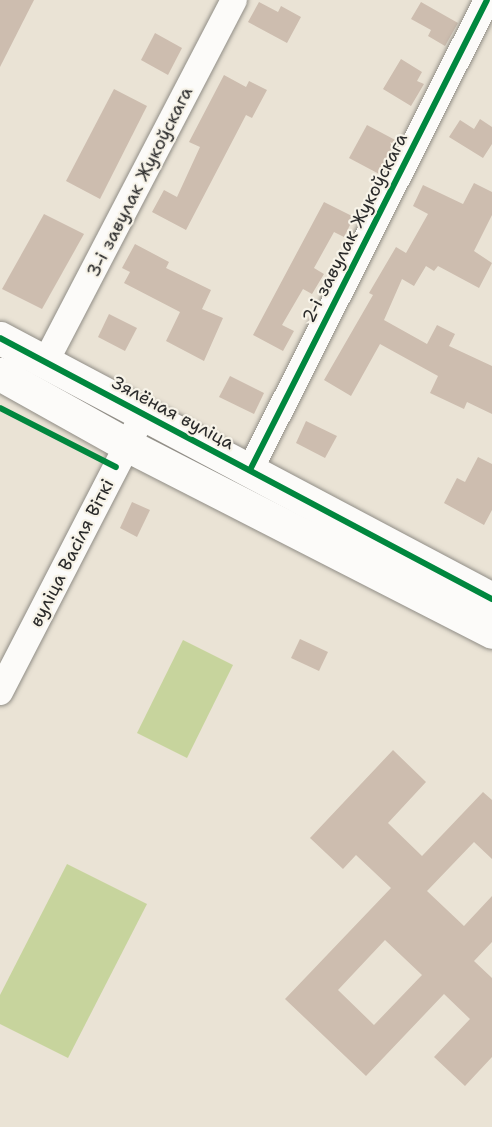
<!DOCTYPE html>
<html>
<head>
<meta charset="utf-8">
<style>
  body { margin:0 }
  #map { position:relative; width:492px; height:1127px; overflow:hidden; background:#eae3d5; font-family:"Shantell Sans",sans-serif }
  div>[style] { position:absolute }
  .green>* { inset:0; background:#c7d49d }
  .building>* { inset:0; background:#cdbdaf }
  .roads { filter:drop-shadow(0 0 2px #908d86) drop-shadow(0 0 2px #908d86) }
  .street>* { height:26px; margin:-13px; padding:0 13px; transform-origin:13px; border-radius:13px; background:#fcfbf9 }
  .secondary>* { height:33px; margin:-16.5px; padding:0 16.5px; transform-origin:16.5px; border-radius:16.5px; background:#fcfbf9 }
  .cycleway>* { height:6px; margin:-3px; padding:0 3px; transform-origin:3px; border-radius:3px; background:#00873e }
  span { translate:-50% -50%; white-space:nowrap; text-align:center; line-height:1.15; -webkit-text-stroke:4.5px #f7f3e8; paint-order:stroke }
  .street-label { font-size:18px; color:#2b2b2b }
</style>
</head>
<body>
<div id="map">
  <div class="green">
    <div style="clip-path:polygon(183px 640px,233px 665px,187px 758px,137px 733px)"></div>
    <div style="clip-path:polygon(67px 864px,147px 904px,68px 1058px,0 1024px,0 995px)"></div>
  </div>
  <div class="building">
    <div style="clip-path:polygon(0 0,34px 0,0 67px)"></div>
    <div style="clip-path:polygon(259px 2px,278px 12px,281px 6px,301px 17px,287px 43px,248px 22px)"></div>
    <div style="clip-path:polygon(421px 2px,458px 23px,445px 46px,428px 36px,431px 30px,411px 19px)"></div>
    <div style="clip-path:polygon(155px 33px,182px 48px,168px 75px,141px 60px)"></div>
    <div style="clip-path:polygon(401px 59px,422px 72px,417px 81px,424px 84px,411px 106px,383px 89px)"></div>
    <div style="clip-path:polygon(224px 75px,246px 87px,249px 81px,267px 90px,252px 118px,246px 115px,186px 230px,152px 212px,164px 190px,177px 197px,200px 147px,189px 142px)"></div>
    <div style="clip-path:polygon(114px 89px,147px 106px,100px 199px,66px 181px)"></div>
    <div style="clip-path:polygon(480px 119px,492px 127px,492px 144px,483px 158px,449px 137px,460px 120px,474px 129px)"></div>
    <div style="clip-path:polygon(367px 125px,399px 142px,381px 175px,349px 158px)"></div>
    <div style="clip-path:polygon(474px 183px,492px 192px,492px 215px,474px 251px,492px 263px,479px 288px,438px 266px,434px 271px,426px 266px,414px 286px,402px 279px,384px 320px,427px 344px,437px 325px,455px 334px,449px 346px,492px 366px,492px 414px,467px 402px,464px 409px,430px 393px,438px 376px,380px 344px,351px 396px,324px 380px,373px 295px,369px 293px,396px 247px,406px 253px,428px 214px,413px 206px,423px 185px,463px 204px)"></div>
    <div style="clip-path:polygon(324px 202px,354px 217px,344px 237px,334px 232px,314px 268px,324px 274px,312px 294px,303px 289px,282px 325px,294px 331px,283px 351px,253px 335px)"></div>
    <div style="clip-path:polygon(44px 214px,84px 234px,42px 309px,2px 289px)"></div>
    <div style="clip-path:polygon(135px 244px,169px 262px,166px 268px,211px 290px,202px 309px,223px 318px,204px 361px,166px 341px,180px 312px,124px 283px,130px 272px,122px 268px)"></div>
    <div style="clip-path:polygon(109px 314px,137px 328px,125px 351px,98px 337px)"></div>
    <div style="clip-path:polygon(230px 376px,264px 393px,254px 414px,219px 397px)"></div>
    <div style="clip-path:polygon(306px 421px,337px 436px,325px 458px,296px 443px)"></div>
    <div style="clip-path:polygon(478px 457px,492px 464px,492px 510px,484px 525px,444px 503px,457px 478px,465px 482px)"></div>
    <div style="clip-path:polygon(132px 502px,150px 510px,137px 537px,120px 528px)"></div>
    <div style="clip-path:polygon(300px 639px,328px 652px,319px 671px,291px 658px)"></div>
    <div style="clip-path:polygon(evenodd,393px 750px,426px 782px,388px 823px,422px 856px,483px 792px,492px 800px,492px 859px,474px 842px,427px 891px,464px 926px,492px 896px,492px 942px,474px 961px,492px 978px,492px 1057px,465px 1086px,434px 1057px,470px 1019px,444px 994px,366px 1076px,285px 999px,391px 888px,356px 855px,343px 869px,310px 838px,393px 750px,385px 940px,422px 975px,374px 1025px,338px 990px,385px 940px)"></div>
  </div>
  <div class="roads">
    <div class="street">
      <div style="left:45px;top:363px;width:409px;rotate:-62.5deg"></div>
      <div style="left:250px;top:470px;width:526px;rotate:-63.24deg"></div>
      <div style="left:0;top:692px;width:297px;rotate:-62.7deg"></div>
    </div>
    <div class="secondary">
      <div style="left:0;top:338px;width:557px;rotate:27.95deg"></div>
      <div style="left:0;top:374px;width:145px;rotate:29.2deg"></div>
      <div style="left:127px;top:445px;width:410px;rotate:27.1deg"></div>
    </div>
  </div>
  <div class="cycleway">
    <div style="left:0;top:338px;width:557px;rotate:27.95deg"></div>
    <div style="left:0;top:408px;width:130px;rotate:27deg"></div>
    <div style="left:250px;top:470px;width:526px;rotate:-63.24deg"></div>
  </div>
  <div class="street-label">
    <span style="left:140px;top:182px;rotate:-63deg">3-і завулак Жукоўскага</span>
    <span style="left:355px;top:228px;rotate:-63deg">2-і завулак Жукоўскага</span>
    <span style="left:173px;top:413px;rotate:28deg">Зялёная вуліца</span>
    <span style="left:72px;top:553px;rotate:-63deg">вуліца Васіля Віткі</span>
  </div>
</div>
</body>
</html>
